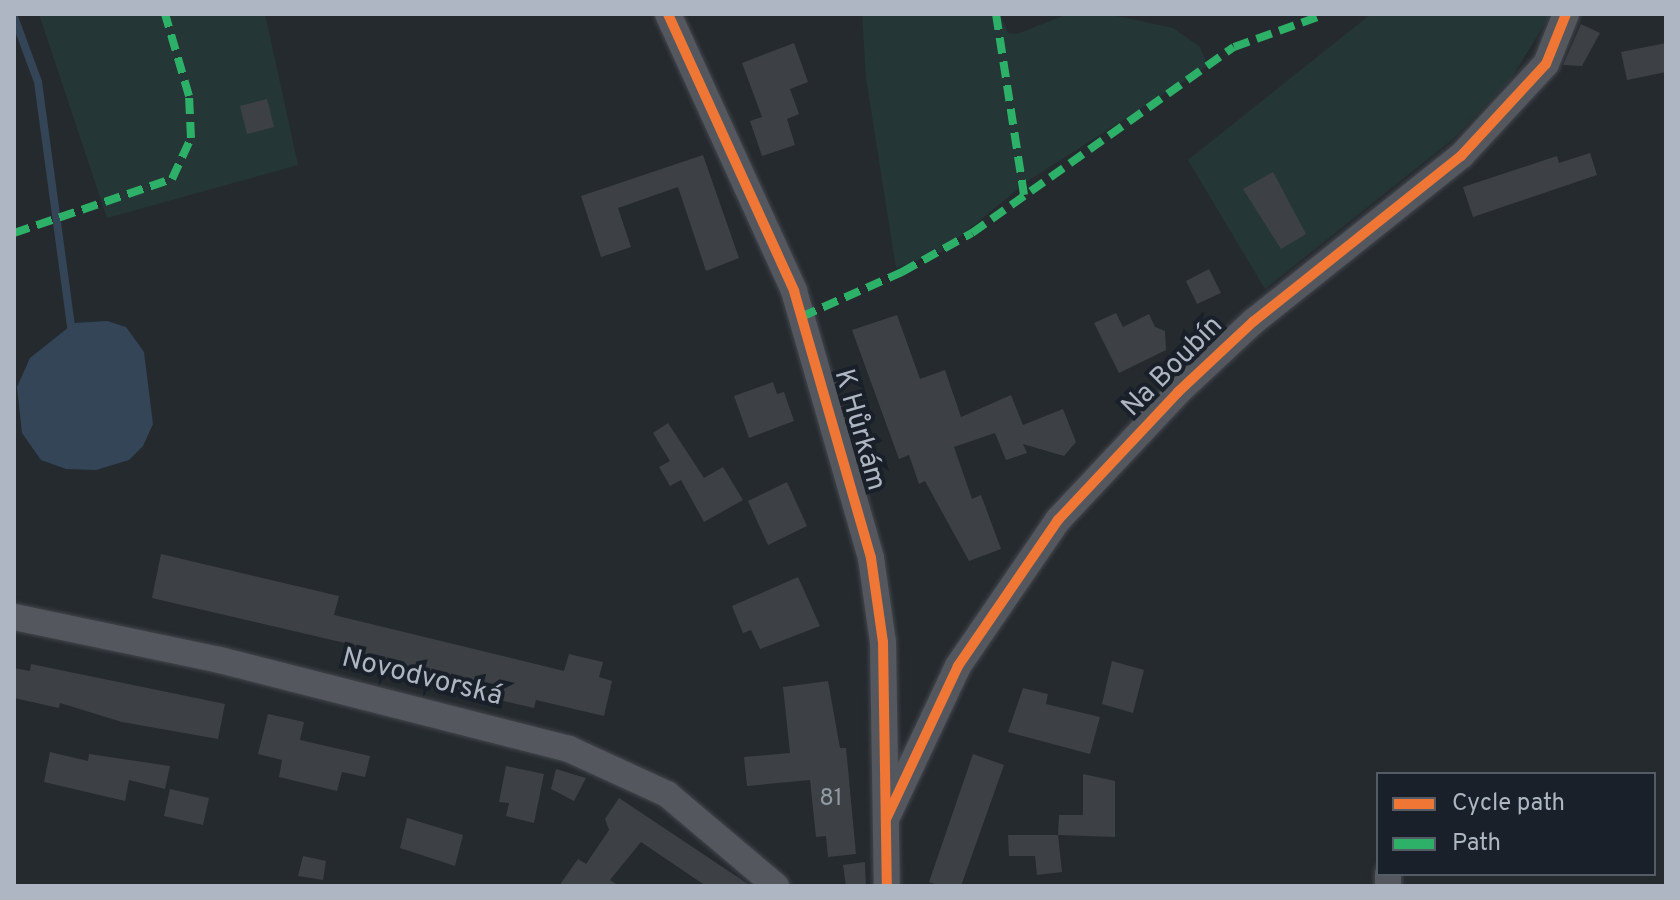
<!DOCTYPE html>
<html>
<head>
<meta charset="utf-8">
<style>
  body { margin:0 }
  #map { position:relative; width:1680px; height:900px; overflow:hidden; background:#252a2f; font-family:Overpass,sans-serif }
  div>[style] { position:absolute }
  .green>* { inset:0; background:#253636 }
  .water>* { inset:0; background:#344558 }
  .stream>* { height:8px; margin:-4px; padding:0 4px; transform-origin:4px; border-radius:4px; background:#344558 }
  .building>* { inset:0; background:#3d4146 }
  .roads { filter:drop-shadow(0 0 2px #42464a) drop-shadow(0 0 2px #42464a) }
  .street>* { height:26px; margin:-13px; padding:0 13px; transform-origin:13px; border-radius:13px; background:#54585e }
  .quiet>* { height:8px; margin-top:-4px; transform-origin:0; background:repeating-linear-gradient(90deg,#2db169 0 16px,transparent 0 24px) }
  .cycleway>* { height:10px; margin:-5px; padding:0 5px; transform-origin:5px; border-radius:5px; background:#f07635 }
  span { translate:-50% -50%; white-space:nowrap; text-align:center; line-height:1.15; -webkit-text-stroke:8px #192029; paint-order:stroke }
  .number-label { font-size:24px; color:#9199a3 }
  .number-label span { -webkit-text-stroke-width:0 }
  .street-label { font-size:28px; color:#adb6c2 }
  .frame { position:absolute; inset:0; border:16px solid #adb6c2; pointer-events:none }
  .legend { position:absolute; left:1376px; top:772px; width:280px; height:104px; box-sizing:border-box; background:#192029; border:2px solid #545c66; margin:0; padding:10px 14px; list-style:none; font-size:24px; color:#adb6c2 }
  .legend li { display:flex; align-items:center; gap:16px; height:40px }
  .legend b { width:40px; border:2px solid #545c66 }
</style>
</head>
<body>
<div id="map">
  <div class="green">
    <div style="clip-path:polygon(39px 14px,265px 14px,298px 165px,107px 218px)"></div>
    <div style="clip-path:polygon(862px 14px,1000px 14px,1008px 33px,1017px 34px,1068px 14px,1107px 14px,1173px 28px,1200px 47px,1208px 66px,1029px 180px,941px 252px,896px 268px,866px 78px)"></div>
    <div style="clip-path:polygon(1371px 14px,1551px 14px,1510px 80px,1453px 139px,1265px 289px,1188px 160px)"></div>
  </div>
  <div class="water">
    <div style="clip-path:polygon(107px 321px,126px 327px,144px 352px,153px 424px,143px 446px,129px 460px,96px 470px,66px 469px,41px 460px,22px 433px,17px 387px,30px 358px,74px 323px)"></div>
  </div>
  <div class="stream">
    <div style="left:14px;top:17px;width:69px;rotate:69.7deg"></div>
    <div style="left:38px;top:82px;width:253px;rotate:82.3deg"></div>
  </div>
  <div class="building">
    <div style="clip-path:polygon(1581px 24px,1600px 33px,1582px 66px,1563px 65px)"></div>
    <div style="clip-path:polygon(794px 43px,808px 82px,790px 89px,799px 114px,787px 119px,795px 145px,762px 156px,750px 121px,762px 117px,742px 63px)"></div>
    <div style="clip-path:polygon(1666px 43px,1666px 72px,1627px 80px,1621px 52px)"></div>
    <div style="clip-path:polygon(267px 99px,274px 127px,247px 134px,240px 106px)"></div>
    <div style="clip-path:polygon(1590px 153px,1597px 175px,1473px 217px,1463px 187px,1557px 156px,1559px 163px)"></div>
    <div style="clip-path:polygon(703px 155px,739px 258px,706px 271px,678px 187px,618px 208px,631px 247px,601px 257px,581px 196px)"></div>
    <div style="clip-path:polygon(1273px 172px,1306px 234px,1281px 249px,1243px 189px)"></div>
    <div style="clip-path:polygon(1209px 269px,1221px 293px,1197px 304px,1186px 281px)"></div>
    <div style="clip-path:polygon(1116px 313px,1123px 327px,1149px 314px,1155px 327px,1165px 331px,1166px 350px,1119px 373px,1094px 323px)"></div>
    <div style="clip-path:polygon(897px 315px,920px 379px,945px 370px,961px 417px,1011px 395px,1023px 425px,1063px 409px,1076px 442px,1064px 456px,1023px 444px,1027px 453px,1006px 460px,995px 433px,954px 447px,972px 499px,981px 495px,1001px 549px,969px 561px,925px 481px,919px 484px,909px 455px,899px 459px,852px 330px)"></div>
    <div style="clip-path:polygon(773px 382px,777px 394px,784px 392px,794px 421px,749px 438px,734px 396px)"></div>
    <div style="clip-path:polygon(668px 423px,704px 478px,723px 467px,743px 500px,704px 522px,681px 480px,670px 486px,659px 467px,670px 461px,653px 433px)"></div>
    <div style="clip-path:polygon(787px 482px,807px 526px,768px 545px,748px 501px)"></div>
    <div style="clip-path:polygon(161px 554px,339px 596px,334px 615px,564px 671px,569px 654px,603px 662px,599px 677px,612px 681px,604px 716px,536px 700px,534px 708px,357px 667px,362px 647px,152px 598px)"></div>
    <div style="clip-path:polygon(798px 577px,820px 626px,760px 649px,751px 630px,743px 633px,732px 606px)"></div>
    <div style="clip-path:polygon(1112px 661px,1144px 670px,1133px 713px,1102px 704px)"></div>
    <div style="clip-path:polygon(31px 664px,225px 704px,218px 739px,122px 722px,60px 703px,59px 708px,14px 698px,14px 668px,30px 671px)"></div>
    <div style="clip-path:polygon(828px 681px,840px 748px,846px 748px,856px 854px,828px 857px,826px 836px,816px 837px,810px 780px,747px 786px,744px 757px,790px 753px,783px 687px)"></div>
    <div style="clip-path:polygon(1023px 688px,1048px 694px,1046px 704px,1100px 717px,1090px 754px,1008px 732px)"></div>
    <div style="clip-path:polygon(268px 714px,304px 722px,300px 740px,370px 756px,365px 777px,342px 772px,337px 791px,279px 777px,282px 760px,258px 754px)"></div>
    <div style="clip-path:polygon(50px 752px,88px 761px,89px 754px,170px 766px,165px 789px,129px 780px,125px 801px,44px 782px)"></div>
    <div style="clip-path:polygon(973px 754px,1004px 765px,961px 886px,940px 886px,929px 882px)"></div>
    <div style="clip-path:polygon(506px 766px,544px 774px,534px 823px,506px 816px,509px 803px,499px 802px)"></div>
    <div style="clip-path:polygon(556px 769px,586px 778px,574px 801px,551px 789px)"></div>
    <div style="clip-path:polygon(1083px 774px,1115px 781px,1115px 837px,1058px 835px,1059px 815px,1083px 815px)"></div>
    <div style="clip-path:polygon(170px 789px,209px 798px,203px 825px,164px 816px)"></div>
    <div style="clip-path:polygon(619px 798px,751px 886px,706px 886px,641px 842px,610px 880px,619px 886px,559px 886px,578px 859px,586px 864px,609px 830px,605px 819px)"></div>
    <div style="clip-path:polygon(407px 818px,463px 835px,455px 866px,400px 848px)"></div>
    <div style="clip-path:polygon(1008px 835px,1058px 835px,1062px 872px,1037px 875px,1035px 856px,1009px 856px)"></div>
    <div style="clip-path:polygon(303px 856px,326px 861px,323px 880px,298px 876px)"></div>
    <div style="clip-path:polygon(865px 862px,866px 886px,846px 886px,843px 865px)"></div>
  </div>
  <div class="roads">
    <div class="street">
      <div style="left:668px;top:14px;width:304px;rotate:65.5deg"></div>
      <div style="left:794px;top:291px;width:278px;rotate:73.9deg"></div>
      <div style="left:871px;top:558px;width:85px;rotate:81.9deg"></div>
      <div style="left:883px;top:642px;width:244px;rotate:89.1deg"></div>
      <div style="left:14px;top:617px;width:210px;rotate:11.8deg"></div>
      <div style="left:220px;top:660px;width:360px;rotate:14.3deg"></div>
      <div style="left:569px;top:749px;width:108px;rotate:24.7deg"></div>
      <div style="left:667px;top:794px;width:143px;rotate:40.2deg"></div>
      <div style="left:887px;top:817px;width:167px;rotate:-64.8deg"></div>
      <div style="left:958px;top:666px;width:177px;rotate:-55.6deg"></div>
      <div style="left:1058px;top:520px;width:175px;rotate:-46.8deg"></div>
      <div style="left:1178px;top:392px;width:104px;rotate:-43.1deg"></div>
      <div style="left:1254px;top:321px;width:265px;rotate:-38.6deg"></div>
      <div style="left:1461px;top:156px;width:125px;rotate:-47.3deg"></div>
      <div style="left:1546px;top:64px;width:54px;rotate:-68.2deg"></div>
      <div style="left:1388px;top:874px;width:12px;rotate:90deg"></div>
    </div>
  </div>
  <div class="quiet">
    <div style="left:996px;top:14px;width:183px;rotate:81.2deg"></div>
    <div style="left:14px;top:233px;width:167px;rotate:-18.9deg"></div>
    <div style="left:172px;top:179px;width:45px;rotate:-65.1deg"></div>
    <div style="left:191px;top:138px;width:42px;rotate:-92.7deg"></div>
    <div style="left:189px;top:96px;width:85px;rotate:-106.3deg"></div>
    <div style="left:801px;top:317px;width:111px;rotate:-24deg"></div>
    <div style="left:902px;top:272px;width:80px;rotate:-29.1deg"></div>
    <div style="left:972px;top:233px;width:321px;rotate:-35.4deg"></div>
    <div style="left:1234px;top:47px;width:91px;rotate:-19.8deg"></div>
  </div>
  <div class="cycleway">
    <div style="left:668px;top:14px;width:304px;rotate:65.5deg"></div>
    <div style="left:794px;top:291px;width:278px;rotate:73.9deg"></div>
    <div style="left:871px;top:558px;width:85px;rotate:81.9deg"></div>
    <div style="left:883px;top:642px;width:244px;rotate:89.1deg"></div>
    <div style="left:887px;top:817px;width:167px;rotate:-64.8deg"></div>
    <div style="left:958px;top:666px;width:177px;rotate:-55.6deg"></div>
    <div style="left:1058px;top:520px;width:175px;rotate:-46.8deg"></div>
    <div style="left:1178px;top:392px;width:104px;rotate:-43.1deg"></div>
    <div style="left:1254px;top:321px;width:265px;rotate:-38.6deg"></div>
    <div style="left:1461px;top:156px;width:125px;rotate:-47.3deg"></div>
    <div style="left:1546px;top:64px;width:54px;rotate:-68.2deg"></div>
  </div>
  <div class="number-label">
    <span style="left:831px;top:800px">81</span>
  </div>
  <div class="street-label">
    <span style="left:1173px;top:367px;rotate:-45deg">Na Boubín</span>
    <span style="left:859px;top:430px;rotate:74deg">K Hůrkám</span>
    <span style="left:422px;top:678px;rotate:14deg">Novodvorská</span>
  </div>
  <div class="frame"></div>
  <ul class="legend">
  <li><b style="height:10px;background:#f07635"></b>Cycle path</li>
  <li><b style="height:10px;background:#2db169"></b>Path</li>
  </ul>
</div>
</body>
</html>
